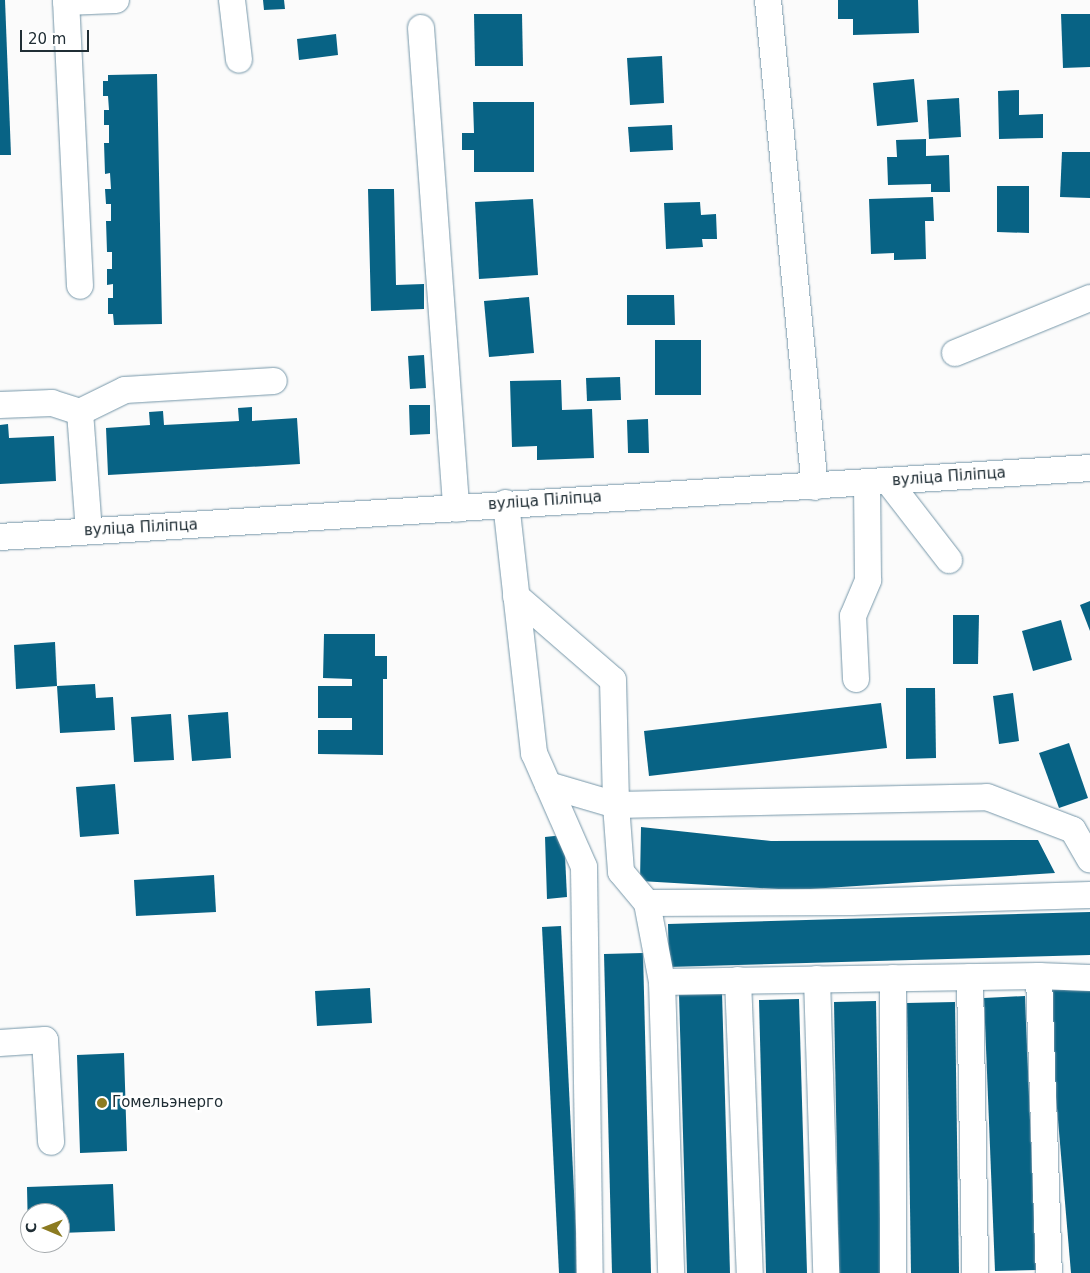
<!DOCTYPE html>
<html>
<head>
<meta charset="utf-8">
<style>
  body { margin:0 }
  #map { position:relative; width:1090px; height:1273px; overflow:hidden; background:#fbfbfb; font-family:"DejaVu Sans",sans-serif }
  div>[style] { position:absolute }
  .building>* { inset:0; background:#086385 }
  .roads { filter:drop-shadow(0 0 1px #7697a9) drop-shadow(0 0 1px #7697a9) }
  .minor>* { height:26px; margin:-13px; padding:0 13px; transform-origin:13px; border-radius:13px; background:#fff }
  .dots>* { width:14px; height:14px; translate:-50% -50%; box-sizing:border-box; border:2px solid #fff; border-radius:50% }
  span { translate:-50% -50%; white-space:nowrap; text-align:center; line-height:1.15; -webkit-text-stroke:5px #fff; paint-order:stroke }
  .street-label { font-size:15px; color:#202e35 }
  .poi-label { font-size:15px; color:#202e35 }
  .left { translate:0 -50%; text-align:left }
  .north { position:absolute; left:20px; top:1203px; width:50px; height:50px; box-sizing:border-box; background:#fff; border:1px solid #a6abae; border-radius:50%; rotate:271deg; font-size:14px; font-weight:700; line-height:20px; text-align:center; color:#202e35 }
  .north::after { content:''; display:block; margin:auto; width:18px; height:22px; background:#8c7b21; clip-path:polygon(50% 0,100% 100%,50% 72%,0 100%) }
  .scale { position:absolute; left:20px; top:30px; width:69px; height:22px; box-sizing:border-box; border:2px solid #202e35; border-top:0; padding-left:6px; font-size:15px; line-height:18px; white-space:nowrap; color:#202e35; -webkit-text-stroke:4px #fff; paint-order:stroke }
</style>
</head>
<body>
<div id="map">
  <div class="building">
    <div style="clip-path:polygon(0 0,5px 0,11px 155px,0 155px)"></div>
    <div style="clip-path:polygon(263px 0,284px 0,285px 9px,264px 10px)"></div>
    <div style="clip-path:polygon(838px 0,918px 0,919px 33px,853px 35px,853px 19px,838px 19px)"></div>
    <div style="clip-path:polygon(474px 14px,522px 14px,523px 66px,475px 66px)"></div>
    <div style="clip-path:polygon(1061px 14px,1090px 14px,1090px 67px,1063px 68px)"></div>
    <div style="clip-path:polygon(336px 34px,338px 55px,299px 60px,297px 39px)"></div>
    <div style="clip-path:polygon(662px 56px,664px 103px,630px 105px,627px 58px)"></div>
    <div style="clip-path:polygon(157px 74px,162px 324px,114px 325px,113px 314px,108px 314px,108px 298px,113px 298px,113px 284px,107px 285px,107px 269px,112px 269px,112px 252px,107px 252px,106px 221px,111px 221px,111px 204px,106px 204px,105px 189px,111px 189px,110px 173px,105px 174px,104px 143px,109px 143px,109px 125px,104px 125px,104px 110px,109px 110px,108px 96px,103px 96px,103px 81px,108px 81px,108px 75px)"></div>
    <div style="clip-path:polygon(914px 79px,918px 122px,877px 126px,873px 83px)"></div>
    <div style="clip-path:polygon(1019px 90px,1019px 115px,1043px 114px,1043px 138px,999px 139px,998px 91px)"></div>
    <div style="clip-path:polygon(959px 98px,961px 137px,929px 139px,927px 100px)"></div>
    <div style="clip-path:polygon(473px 102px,534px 102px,534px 172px,474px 172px,474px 150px,462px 150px,462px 133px,474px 133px)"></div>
    <div style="clip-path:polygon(672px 125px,673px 150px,630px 152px,628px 127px)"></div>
    <div style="clip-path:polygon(926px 139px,926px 156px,949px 155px,950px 192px,931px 192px,931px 184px,888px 185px,887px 157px,897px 157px,896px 140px)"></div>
    <div style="clip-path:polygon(1062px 152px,1090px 152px,1090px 198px,1060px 197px)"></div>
    <div style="clip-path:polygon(997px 186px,1029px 186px,1029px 233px,997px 232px)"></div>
    <div style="clip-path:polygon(368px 189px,394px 189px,396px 285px,424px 284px,424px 309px,371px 311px)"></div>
    <div style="clip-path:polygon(933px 197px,934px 221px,925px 221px,926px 259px,894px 260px,894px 253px,871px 254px,869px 199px)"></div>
    <div style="clip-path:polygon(533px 199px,538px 275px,479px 279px,475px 202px)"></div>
    <div style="clip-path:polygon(700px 202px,701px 215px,716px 214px,717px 239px,702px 239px,703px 247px,666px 249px,664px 203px)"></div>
    <div style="clip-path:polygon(627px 295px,674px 295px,675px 325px,627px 325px)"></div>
    <div style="clip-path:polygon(529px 297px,534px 353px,489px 357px,484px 301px)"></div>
    <div style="clip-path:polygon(655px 340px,701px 340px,701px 395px,655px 395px)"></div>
    <div style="clip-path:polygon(424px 355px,426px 388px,410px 389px,408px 356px)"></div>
    <div style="clip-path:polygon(620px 377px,621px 400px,587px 401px,586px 378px)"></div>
    <div style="clip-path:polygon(561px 380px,562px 410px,592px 409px,594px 458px,537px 460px,537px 446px,512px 447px,510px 381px)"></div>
    <div style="clip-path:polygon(409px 405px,430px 405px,430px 434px,410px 435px)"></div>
    <div style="clip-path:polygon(252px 407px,252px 421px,297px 418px,300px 464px,108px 475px,106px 428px,150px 425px,149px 412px,163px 411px,164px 425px,239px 421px,238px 408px)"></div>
    <div style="clip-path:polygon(648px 419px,649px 453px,628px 453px,627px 420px)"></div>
    <div style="clip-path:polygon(8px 424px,9px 438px,54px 436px,56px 481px,0 484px,0 425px)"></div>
    <div style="clip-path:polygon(1090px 601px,1090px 631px,1080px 605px)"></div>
    <div style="clip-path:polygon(953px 615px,979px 615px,978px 664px,953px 664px)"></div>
    <div style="clip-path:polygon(1061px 620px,1072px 660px,1033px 671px,1022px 631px)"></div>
    <div style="clip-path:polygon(324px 634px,375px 634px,375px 656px,387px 656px,387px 679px,383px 679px,383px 755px,318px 754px,318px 730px,352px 730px,352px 718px,318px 718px,318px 686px,352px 686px,352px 679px,323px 678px)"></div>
    <div style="clip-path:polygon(55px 642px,57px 686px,16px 689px,14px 645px)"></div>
    <div style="clip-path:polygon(95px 684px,96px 698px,113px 697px,115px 730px,60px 733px,57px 686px)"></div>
    <div style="clip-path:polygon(906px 688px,935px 688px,936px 758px,906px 759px)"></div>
    <div style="clip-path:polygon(1013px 693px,1019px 741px,999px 744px,993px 696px)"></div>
    <div style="clip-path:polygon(881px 703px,887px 748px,649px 776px,644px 731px)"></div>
    <div style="clip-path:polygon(228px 712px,231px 758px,192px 761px,188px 715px)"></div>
    <div style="clip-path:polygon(171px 714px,174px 760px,134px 762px,131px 717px)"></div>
    <div style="clip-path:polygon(1069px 743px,1088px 798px,1059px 808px,1039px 753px)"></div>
    <div style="clip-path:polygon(115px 784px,119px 834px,80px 837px,76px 787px)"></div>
    <div style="clip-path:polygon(641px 827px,771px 841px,1038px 840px,1055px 873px,795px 890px,640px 881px)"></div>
    <div style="clip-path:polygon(564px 835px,567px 897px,547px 899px,545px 837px)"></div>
    <div style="clip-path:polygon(214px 875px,216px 912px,136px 916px,134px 880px)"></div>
    <div style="clip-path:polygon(1090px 912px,1090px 955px,669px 967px,668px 924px)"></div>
    <div style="clip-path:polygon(561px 926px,578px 1273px,559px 1273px,542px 927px)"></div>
    <div style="clip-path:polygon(643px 953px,651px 1273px,612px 1273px,604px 954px)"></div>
    <div style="clip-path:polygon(1090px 986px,1090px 1273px,1071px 1273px,1047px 990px)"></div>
    <div style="clip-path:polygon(370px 988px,372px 1023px,317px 1026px,315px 991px)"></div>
    <div style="clip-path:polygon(722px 992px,730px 1273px,687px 1273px,679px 994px)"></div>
    <div style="clip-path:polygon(1025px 996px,1036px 1270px,995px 1271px,984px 998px)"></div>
    <div style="clip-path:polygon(799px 999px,807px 1273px,766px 1273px,759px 1000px)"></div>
    <div style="clip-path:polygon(876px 1001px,881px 1273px,839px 1273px,834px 1002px)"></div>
    <div style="clip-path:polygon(955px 1002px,959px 1273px,911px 1273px,907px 1003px)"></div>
    <div style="clip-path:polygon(124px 1053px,127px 1151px,80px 1153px,77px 1055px)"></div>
    <div style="clip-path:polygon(113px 1184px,115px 1231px,60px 1233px,60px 1213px,30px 1213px,30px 1234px,28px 1234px,27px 1187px)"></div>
  </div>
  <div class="roads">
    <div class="minor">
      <div style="left:66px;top:0;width:286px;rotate:87.2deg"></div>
      <div style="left:232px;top:0;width:60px;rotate:83.3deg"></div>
      <div style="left:768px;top:0;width:489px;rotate:84.5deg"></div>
      <div style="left:66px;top:2px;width:50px;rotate:-2.3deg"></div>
      <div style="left:421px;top:28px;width:482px;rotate:85.8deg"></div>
      <div style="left:955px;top:353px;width:146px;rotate:-22.2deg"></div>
      <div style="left:0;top:405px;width:52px;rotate:-2.2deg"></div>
      <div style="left:52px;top:403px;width:29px;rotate:18deg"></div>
      <div style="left:80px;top:412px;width:50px;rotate:-26.1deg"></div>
      <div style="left:125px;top:390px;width:149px;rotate:-3.5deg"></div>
      <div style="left:80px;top:412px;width:119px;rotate:85.7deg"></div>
      <div style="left:888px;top:481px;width:100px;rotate:52.3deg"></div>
      <div style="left:506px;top:503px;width:252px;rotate:83.6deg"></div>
      <div style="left:534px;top:753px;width:124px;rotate:66.3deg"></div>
      <div style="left:584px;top:867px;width:406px;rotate:89.2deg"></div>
      <div style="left:0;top:537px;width:1092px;rotate:-3.62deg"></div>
      <div style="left:516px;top:596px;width:128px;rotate:40.9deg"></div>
      <div style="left:613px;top:680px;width:125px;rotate:88.6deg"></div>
      <div style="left:616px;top:805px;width:67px;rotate:85.7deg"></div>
      <div style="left:621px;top:872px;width:40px;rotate:50deg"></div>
      <div style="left:647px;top:903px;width:80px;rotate:79.2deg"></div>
      <div style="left:662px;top:982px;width:291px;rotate:88.2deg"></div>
      <div style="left:856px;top:679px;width:63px;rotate:-92.7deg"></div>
      <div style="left:853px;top:616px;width:39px;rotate:-67deg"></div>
      <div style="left:868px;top:580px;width:97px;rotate:-90.6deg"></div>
      <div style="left:548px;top:785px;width:71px;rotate:16.4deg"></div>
      <div style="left:616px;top:805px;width:371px;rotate:-1.2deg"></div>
      <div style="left:987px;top:797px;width:92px;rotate:21deg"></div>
      <div style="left:1073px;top:830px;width:34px;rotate:60deg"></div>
      <div style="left:647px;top:903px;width:205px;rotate:-0.3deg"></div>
      <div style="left:852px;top:902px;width:238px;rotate:-1.7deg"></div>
      <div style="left:1039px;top:976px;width:297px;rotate:88.1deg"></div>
      <div style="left:970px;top:977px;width:296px;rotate:89deg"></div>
      <div style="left:893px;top:978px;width:295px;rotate:90deg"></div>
      <div style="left:817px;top:979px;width:294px;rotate:88.2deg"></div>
      <div style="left:738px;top:980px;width:293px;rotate:87.7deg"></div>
      <div style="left:662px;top:982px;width:377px;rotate:-0.9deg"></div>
      <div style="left:1039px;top:976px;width:51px;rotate:2.2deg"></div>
      <div style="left:0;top:1043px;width:45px;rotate:-3.8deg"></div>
      <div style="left:45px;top:1040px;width:102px;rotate:86.6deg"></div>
    </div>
  </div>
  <div class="dots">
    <div style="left:102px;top:1103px;background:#8c7b21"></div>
  </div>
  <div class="street-label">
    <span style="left:949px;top:477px;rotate:-4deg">вуліца Піліпца</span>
    <span style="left:545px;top:501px;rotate:-4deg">вуліца Піліпца</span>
    <span style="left:141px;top:528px;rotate:-3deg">вуліца Піліпца</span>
  </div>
  <div class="poi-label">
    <span class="left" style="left:112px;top:1103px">Гомельэнерго</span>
  </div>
  <div class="north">С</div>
  <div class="scale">20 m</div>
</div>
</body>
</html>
